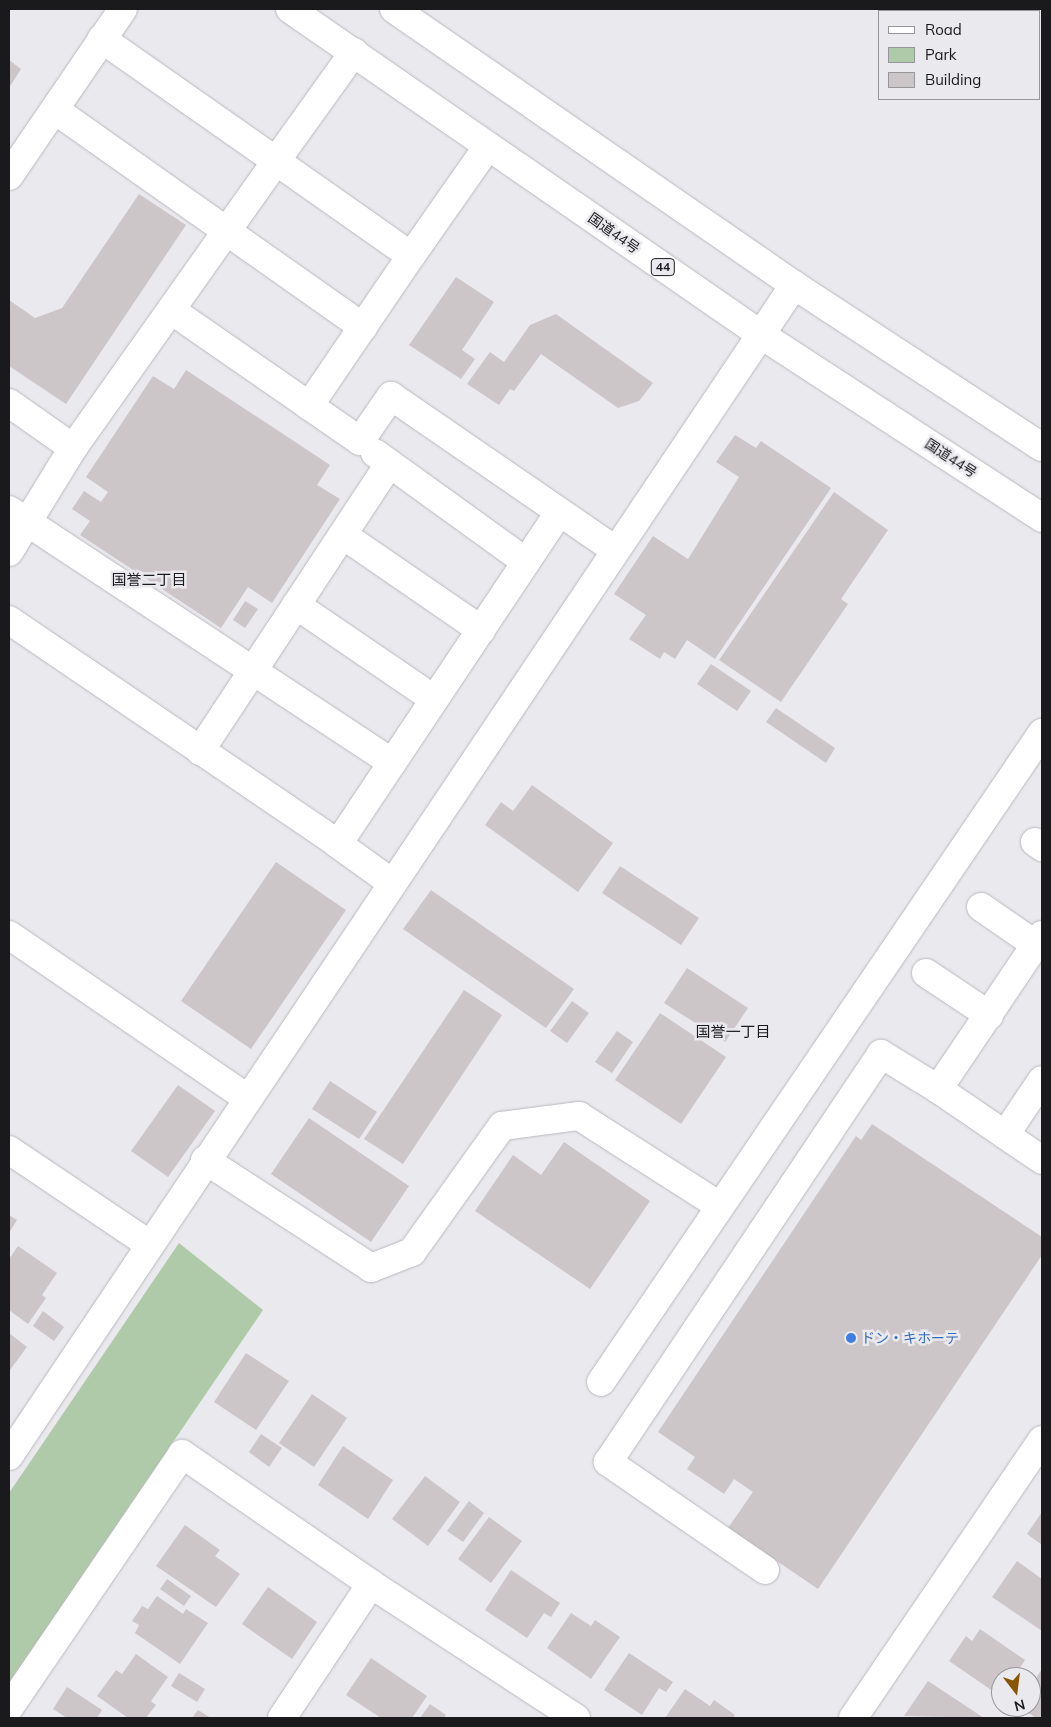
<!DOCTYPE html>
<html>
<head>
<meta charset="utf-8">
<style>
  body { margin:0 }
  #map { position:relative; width:1051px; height:1727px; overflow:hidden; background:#eae9ee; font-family:Mulish,"Noto Sans JP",sans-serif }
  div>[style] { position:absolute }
  .green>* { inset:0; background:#afcaa8 }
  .building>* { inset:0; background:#ccc6c9 }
  .roads { filter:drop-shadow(0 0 1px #b9b9be) drop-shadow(0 0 1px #b9b9be) }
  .minor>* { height:28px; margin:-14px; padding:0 14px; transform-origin:14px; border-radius:14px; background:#fff }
  .highway>* { height:28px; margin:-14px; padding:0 14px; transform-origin:14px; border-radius:14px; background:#fff }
  .dots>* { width:14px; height:14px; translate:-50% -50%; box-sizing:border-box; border:2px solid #eae9ee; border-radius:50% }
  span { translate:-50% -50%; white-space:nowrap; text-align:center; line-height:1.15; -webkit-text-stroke:5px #eae9ee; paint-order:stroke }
  .shield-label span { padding:1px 4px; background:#eae9ee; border:1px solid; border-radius:4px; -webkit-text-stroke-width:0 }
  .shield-label { font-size:12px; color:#1a1a1c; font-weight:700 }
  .street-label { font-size:14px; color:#1a1a1c }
  .shop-label { font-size:14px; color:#366cbe }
  .left { translate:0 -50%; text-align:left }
  .neighbourhood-label { font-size:15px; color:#1a1a1c }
  .frame { position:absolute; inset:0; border:10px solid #1a1a1c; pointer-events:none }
  .legend { position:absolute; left:878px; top:10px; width:162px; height:90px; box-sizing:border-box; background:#eae9ee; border:1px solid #97969a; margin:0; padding:6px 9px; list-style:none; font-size:15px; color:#1a1a1c }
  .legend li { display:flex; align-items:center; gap:10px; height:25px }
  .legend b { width:25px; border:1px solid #97969a }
  .north { position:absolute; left:991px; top:1667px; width:50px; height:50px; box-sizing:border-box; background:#eae9ee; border:1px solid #97969a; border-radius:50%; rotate:165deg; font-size:14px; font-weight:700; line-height:20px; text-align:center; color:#1a1a1c }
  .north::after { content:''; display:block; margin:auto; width:18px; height:22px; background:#850; clip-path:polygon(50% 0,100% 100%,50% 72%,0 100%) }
</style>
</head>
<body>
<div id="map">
  <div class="green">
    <div style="clip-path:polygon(179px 1243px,263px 1310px,9px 1683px,9px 1493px)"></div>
  </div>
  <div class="building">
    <div style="clip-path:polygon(9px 60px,21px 69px,9px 88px)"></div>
    <div style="clip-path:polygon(139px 194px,186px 225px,66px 404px,9px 366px,9px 300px,35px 318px,62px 308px)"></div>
    <div style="clip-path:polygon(456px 277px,494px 302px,462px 350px,475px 359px,461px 379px,409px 345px)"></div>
    <div style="clip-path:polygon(556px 314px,653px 383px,639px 401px,618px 408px,541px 354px,514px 391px,510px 389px,499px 405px,467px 384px,490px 352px,504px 362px,530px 325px)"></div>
    <div style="clip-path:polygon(186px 370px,330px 465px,317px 485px,340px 499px,272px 603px,248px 587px,221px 628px,80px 535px,90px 521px,72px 509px,84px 491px,101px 502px,108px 492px,86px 477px,153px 376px,174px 389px)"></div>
    <div style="clip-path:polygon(735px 435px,756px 448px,761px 441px,831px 488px,715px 659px,687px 640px,675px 659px,664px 652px,660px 659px,629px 639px,646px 615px,614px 594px,653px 536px,688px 559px,739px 477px,716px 462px)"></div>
    <div style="clip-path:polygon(834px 492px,888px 530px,841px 599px,848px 604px,781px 702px,719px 660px)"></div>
    <div style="clip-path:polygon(245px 601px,258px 609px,245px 628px,233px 620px)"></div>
    <div style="clip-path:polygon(711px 664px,751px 691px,737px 711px,697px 684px)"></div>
    <div style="clip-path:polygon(776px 708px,835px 748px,826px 763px,766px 722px)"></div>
    <div style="clip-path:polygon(532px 785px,613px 843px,578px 892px,485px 825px,501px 802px,513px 811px)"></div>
    <div style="clip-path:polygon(276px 862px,346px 910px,251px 1049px,181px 1001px)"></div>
    <div style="clip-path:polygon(620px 866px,699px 918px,681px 945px,602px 893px)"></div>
    <div style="clip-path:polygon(431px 890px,574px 989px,546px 1028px,403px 929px)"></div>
    <div style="clip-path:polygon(687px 968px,748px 1008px,725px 1042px,664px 1003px)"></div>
    <div style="clip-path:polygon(464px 990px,502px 1015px,403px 1164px,364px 1139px)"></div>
    <div style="clip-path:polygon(572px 1001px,589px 1013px,567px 1043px,550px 1031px)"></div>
    <div style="clip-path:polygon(660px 1013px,726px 1057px,681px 1124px,615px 1080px)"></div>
    <div style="clip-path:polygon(617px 1031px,633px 1042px,612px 1073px,595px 1062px)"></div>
    <div style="clip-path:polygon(330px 1081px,377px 1112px,359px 1139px,312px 1109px)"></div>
    <div style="clip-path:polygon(178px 1085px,215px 1111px,168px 1177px,131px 1151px)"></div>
    <div style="clip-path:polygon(309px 1118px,409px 1186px,371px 1242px,271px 1174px)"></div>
    <div style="clip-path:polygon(872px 1124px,1042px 1237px,1042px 1255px,818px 1589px,728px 1528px,753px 1492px,734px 1479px,724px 1494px,687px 1469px,695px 1457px,658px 1432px,856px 1136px,861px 1140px)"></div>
    <div style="clip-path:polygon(564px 1142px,650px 1201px,590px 1289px,475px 1211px,513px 1155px,541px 1175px)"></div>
    <div style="clip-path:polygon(9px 1215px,17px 1220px,9px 1233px)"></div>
    <div style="clip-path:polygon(18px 1246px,57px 1273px,42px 1295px,46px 1298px,28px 1324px,9px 1310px,9px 1259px)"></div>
    <div style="clip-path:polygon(43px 1311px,64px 1327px,54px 1341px,33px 1326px)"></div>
    <div style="clip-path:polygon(9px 1333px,27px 1347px,10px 1370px,9px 1369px)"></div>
    <div style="clip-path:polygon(246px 1353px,289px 1381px,256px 1430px,214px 1402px)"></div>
    <div style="clip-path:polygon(312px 1394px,347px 1418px,314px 1467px,279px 1443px)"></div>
    <div style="clip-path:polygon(261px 1434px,282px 1448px,269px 1467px,249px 1452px)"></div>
    <div style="clip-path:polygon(343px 1446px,393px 1480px,368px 1519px,318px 1485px)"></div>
    <div style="clip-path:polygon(425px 1476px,460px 1502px,428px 1546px,392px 1519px)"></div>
    <div style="clip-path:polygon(469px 1501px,484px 1513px,463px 1542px,447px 1531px)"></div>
    <div style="clip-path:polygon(1042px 1512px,1042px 1545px,1027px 1534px)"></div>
    <div style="clip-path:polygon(489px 1517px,522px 1541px,491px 1583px,458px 1559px)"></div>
    <div style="clip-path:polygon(185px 1525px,220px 1550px,215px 1556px,240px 1574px,216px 1607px,156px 1566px)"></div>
    <div style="clip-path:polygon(1017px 1561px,1042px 1579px,1042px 1631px,992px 1597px)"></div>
    <div style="clip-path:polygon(511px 1570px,560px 1603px,551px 1617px,544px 1613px,527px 1638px,485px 1610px)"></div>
    <div style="clip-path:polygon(167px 1579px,191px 1596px,184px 1606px,160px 1589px)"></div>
    <div style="clip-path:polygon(268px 1587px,317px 1622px,292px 1659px,242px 1624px)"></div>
    <div style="clip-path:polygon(157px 1596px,183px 1614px,186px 1609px,208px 1623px,180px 1664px,135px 1633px,139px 1625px,132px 1621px,142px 1606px,148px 1609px)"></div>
    <div style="clip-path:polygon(571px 1613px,591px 1626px,595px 1620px,620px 1637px,591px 1679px,547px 1648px)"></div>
    <div style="clip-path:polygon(980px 1629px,1025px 1660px,1014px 1677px,1001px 1677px,1000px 1696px,949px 1661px,966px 1636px,972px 1641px)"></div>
    <div style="clip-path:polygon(629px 1653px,673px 1682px,666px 1692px,659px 1688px,642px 1715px,604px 1690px)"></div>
    <div style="clip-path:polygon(136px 1654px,168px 1677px,151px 1701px,156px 1705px,146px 1718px,128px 1718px,97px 1696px,116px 1670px,122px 1674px)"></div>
    <div style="clip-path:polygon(371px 1658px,427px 1696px,412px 1718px,381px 1718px,346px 1695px)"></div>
    <div style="clip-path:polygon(1042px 1669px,1042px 1718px,1036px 1718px,1020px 1707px,1031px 1707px,1031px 1686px)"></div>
    <div style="clip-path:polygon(179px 1673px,205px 1689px,197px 1702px,171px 1686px)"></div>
    <div style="clip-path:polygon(928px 1681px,984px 1718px,904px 1716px)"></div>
    <div style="clip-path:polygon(67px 1687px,102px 1710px,97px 1718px,67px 1718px,53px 1709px)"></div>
    <div style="clip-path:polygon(685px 1689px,710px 1706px,714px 1700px,735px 1715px,733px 1718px,665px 1718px)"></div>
    <div style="clip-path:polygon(430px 1704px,446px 1715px,444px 1718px,420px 1718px)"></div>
    <div style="clip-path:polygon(198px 1710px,211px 1718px,192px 1718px)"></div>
  </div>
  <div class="roads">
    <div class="minor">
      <div style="left:354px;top:52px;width:134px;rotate:125.6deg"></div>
      <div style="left:276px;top:161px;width:165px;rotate:35.1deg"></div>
      <div style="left:411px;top:256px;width:134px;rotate:-55deg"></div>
      <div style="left:55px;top:110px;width:377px;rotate:35.2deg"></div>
      <div style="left:9px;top:176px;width:202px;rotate:-55.7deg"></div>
      <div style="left:171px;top:310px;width:230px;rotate:34.7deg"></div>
      <div style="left:360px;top:441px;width:55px;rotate:-55.4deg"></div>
      <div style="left:391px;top:396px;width:272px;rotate:34.5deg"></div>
      <div style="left:9px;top:403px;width:78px;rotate:35.1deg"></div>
      <div style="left:73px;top:448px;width:352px;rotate:-54.7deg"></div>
      <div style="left:276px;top:161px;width:213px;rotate:-145deg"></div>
      <div style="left:309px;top:406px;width:181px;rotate:-55.8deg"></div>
      <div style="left:375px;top:453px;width:186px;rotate:35.8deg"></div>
      <div style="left:9px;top:510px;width:459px;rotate:33.4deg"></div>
      <div style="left:343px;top:535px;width:168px;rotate:34.5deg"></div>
      <div style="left:9px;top:552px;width:122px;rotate:-58.4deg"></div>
      <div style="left:296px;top:605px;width:167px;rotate:34.3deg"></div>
      <div style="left:9px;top:620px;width:398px;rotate:34.2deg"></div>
      <div style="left:338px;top:844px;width:399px;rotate:-56.3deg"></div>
      <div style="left:200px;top:751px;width:344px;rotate:-56.6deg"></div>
      <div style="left:1035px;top:842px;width:9px;rotate:36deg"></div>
      <div style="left:338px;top:844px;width:67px;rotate:35.8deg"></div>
      <div style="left:981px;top:907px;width:67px;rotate:34.6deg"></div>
      <div style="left:9px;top:935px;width:288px;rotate:34.4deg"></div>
      <div style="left:1042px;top:935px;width:186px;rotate:124deg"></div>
      <div style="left:938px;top:1089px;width:126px;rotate:34.3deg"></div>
      <div style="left:926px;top:973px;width:76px;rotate:33.7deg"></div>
      <div style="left:1005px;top:1135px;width:66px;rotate:-56.1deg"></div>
      <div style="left:9px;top:1150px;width:169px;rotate:33.9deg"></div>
      <div style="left:205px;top:1160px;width:198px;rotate:33deg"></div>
      <div style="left:371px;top:1268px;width:44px;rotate:-21.3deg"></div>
      <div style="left:412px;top:1252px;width:155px;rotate:-54.5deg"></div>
      <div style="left:502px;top:1126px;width:78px;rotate:-7.4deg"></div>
      <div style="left:579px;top:1116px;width:167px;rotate:32.6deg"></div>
      <div style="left:601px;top:1382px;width:785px;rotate:-55.8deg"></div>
      <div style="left:9px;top:1456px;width:1410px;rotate:-56.16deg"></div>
      <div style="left:765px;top:1570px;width:191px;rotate:-145.5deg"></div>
      <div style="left:608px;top:1462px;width:491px;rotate:-56.2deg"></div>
      <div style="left:881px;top:1054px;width:67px;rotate:31.6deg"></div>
      <div style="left:9px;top:1708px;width:307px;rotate:-55.7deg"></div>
      <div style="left:182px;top:1454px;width:229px;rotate:34.5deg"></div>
      <div style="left:371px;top:1584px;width:245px;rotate:33.2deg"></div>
      <div style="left:282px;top:1718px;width:161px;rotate:-56.4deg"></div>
      <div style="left:853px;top:1718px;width:336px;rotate:-55.8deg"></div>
    </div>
    <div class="highway">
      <div style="left:290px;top:9px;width:571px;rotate:34.66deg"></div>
      <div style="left:760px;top:334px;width:337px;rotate:33.1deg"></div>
      <div style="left:394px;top:9px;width:486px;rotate:34.6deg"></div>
      <div style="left:794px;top:285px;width:296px;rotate:33.2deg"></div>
    </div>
  </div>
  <div class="dots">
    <div style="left:851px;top:1338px;background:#3f7fe0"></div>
  </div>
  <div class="shield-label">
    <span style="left:663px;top:267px">44</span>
  </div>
  <div class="street-label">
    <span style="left:614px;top:233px;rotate:35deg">国道44号</span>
    <span style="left:951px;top:458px;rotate:33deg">国道44号</span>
  </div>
  <div class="shop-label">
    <span class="left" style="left:861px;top:1338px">ドン・キホーテ</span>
  </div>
  <div class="neighbourhood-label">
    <span style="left:149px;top:580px">国誉二丁目</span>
    <span style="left:733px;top:1032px">国誉一丁目</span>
  </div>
  <div class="frame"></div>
  <ul class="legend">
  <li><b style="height:6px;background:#fff"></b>Road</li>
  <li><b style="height:14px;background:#afcaa8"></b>Park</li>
  <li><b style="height:14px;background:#ccc6c9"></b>Building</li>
  </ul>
  <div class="north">N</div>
</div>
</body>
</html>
